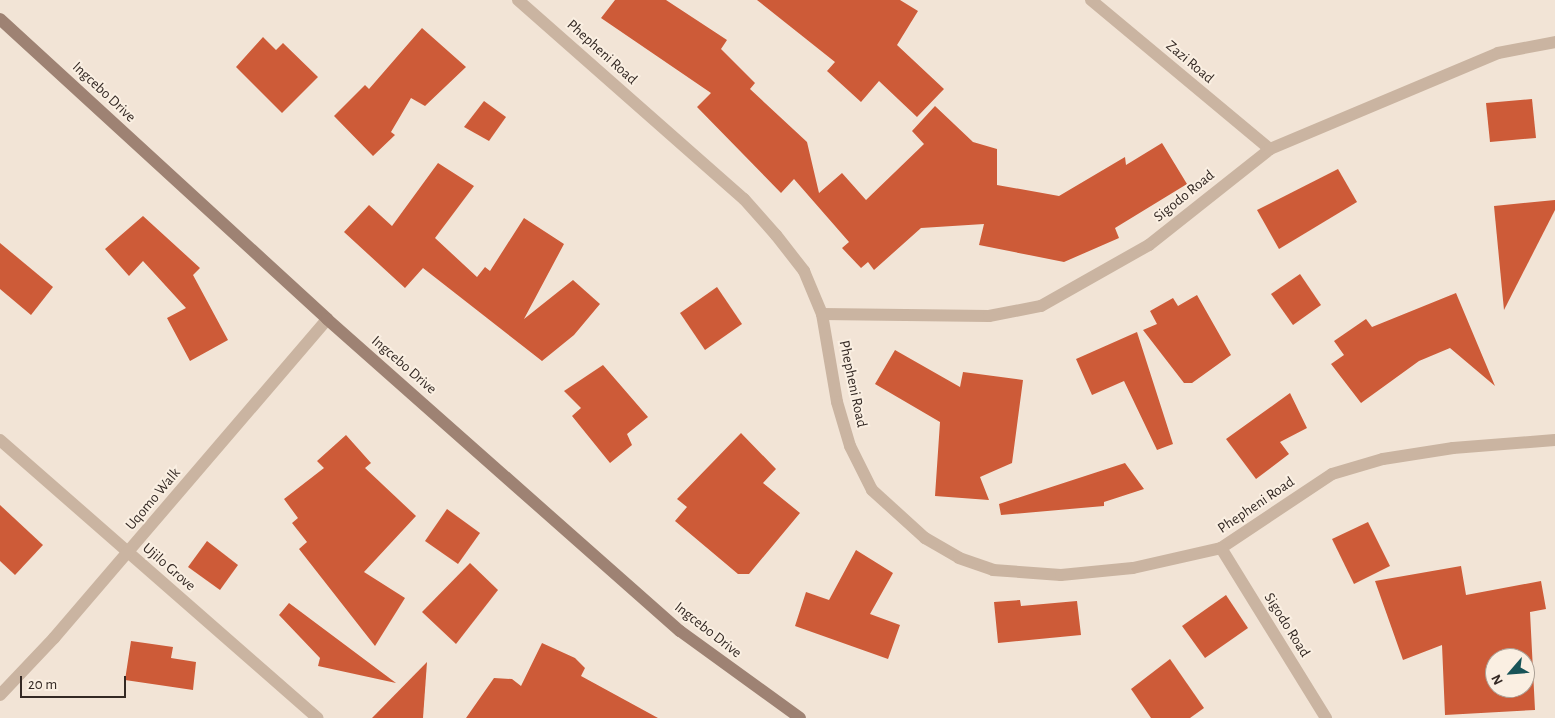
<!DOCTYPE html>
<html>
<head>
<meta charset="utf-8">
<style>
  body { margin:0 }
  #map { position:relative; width:1555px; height:718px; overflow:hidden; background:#f2e4d6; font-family:"Alegreya Sans",sans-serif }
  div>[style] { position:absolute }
  .building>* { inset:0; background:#cd5b38 }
  .minor>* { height:12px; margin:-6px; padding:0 6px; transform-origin:6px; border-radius:6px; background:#cab4a1 }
  .secondary>* { height:12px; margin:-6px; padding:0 6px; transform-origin:6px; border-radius:6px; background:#9e8273 }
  span { translate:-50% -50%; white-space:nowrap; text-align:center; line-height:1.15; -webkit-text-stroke:4px #faefe2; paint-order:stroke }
  .street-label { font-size:15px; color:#342924 }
  .north { position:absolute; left:1485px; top:648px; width:50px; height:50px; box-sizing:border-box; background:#faefe2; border:1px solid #aba096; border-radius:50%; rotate:243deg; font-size:14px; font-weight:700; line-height:20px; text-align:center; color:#342924 }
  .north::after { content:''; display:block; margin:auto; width:18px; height:22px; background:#185458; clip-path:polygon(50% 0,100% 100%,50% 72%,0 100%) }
  .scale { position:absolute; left:20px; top:676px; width:106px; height:22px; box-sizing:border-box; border:2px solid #342924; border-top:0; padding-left:6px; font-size:15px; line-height:18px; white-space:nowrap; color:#342924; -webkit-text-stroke:4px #faefe2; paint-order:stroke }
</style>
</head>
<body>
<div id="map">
  <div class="building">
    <div style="clip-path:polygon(615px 0,666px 0,727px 40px,721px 49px,755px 83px,750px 89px,807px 142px,819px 193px,842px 173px,866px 200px,924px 144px,912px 131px,935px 106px,973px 142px,997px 149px,997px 185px,1059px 196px,1125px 157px,1126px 165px,1162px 143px,1187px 184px,1115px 228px,1119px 238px,1064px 262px,979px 245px,984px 224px,921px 228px,874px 270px,868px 262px,861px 268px,842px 248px,849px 242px,794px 179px,781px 193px,697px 107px,711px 93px,601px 18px)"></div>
    <div style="clip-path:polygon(757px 0,900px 0,918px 11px,897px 45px,944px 89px,917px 117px,879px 81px,861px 102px,827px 71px,835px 62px)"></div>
    <div style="clip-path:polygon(422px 28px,466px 67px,425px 106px,411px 98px,391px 132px,395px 135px,373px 156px,334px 116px,365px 85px,369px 89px)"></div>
    <div style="clip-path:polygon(263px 37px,276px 50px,283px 43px,318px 77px,282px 113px,236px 67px)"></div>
    <div style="clip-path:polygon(1532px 99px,1536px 138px,1490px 142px,1486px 103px)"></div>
    <div style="clip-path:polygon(484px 101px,506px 117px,489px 141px,464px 127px)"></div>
    <div style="clip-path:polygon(438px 163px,474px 186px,435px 238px,477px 277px,485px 267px,490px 271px,524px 218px,564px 244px,524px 319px,573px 280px,600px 304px,574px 335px,542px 361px,423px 268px,405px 288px,344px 232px,369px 205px,392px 226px)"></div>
    <div style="clip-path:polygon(1338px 169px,1357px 202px,1279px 249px,1257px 210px)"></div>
    <div style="clip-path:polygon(1555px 200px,1555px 210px,1504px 310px,1494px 206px)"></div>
    <div style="clip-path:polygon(143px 216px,200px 268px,193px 275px,228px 340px,190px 361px,167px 318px,186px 308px,143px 261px,129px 276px,105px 249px)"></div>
    <div style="clip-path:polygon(0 243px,53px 287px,31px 315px,0 289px)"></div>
    <div style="clip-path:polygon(1300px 274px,1321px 305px,1293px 325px,1271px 294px)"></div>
    <div style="clip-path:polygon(717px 287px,742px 324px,705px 350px,680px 313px)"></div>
    <div style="clip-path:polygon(1456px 293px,1495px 386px,1450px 348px,1419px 361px,1361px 403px,1331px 364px,1344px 355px,1334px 341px,1366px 319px,1372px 327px)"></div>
    <div style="clip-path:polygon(1197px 295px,1231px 355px,1192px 383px,1184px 383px,1143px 330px,1157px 324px,1150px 311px,1173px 298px,1178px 306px)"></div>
    <div style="clip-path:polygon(1137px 332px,1173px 444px,1157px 450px,1124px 381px,1092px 395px,1076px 359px)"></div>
    <div style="clip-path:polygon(895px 350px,960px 387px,963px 372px,1023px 380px,1012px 463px,980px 477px,989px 500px,935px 496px,940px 422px,875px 384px)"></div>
    <div style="clip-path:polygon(603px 365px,648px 417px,627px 434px,632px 445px,610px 463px,572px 416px,581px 408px,564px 391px)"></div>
    <div style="clip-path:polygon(1290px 393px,1307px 428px,1280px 442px,1289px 454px,1256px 479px,1226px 439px)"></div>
    <div style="clip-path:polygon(741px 433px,776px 469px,763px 483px,800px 513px,749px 574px,738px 574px,675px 521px,687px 507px,677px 499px)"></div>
    <div style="clip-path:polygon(346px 435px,371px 463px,365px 468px,416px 516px,364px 572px,405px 598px,375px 646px,299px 549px,307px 542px,292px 523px,298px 518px,284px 499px,324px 468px,317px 461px)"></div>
    <div style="clip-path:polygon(1125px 463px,1144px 489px,1104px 502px,1104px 506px,1001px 515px,999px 504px)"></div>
    <div style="clip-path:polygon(0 505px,43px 545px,15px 575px,0 561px)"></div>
    <div style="clip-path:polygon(447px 509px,480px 533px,458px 564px,425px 541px)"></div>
    <div style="clip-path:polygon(1368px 522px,1390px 566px,1354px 584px,1332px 539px)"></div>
    <div style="clip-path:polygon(207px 541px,238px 565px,220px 590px,188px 567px)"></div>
    <div style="clip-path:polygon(856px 550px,893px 573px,870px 614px,900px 625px,888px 659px,795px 626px,806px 592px,829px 600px)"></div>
    <div style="clip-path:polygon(470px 563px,498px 590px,456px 644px,422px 612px)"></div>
    <div style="clip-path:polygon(evenodd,1461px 566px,1466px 595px,1541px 581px,1546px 609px,1530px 612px,1535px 710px,1445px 715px,1442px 645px,1403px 660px,1375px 581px,1461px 566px,1495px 658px,1525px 658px,1525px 688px,1495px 688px,1495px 658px)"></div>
    <div style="clip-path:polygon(1226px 595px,1248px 628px,1205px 658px,1182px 626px)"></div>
    <div style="clip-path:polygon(1020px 600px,1021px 606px,1077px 601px,1081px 635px,998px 643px,994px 602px)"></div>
    <div style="clip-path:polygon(289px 603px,396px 683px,318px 666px,320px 658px,279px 615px)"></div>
    <div style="clip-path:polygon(131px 641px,173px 647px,171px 658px,196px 662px,193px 690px,125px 680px)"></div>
    <div style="clip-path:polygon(542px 643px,575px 658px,585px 668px,581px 676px,658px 718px,466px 718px,494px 678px,512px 679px,521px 686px)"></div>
    <div style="clip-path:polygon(1170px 659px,1204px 708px,1190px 718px,1151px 718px,1131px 689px)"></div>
    <div style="clip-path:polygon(427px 662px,423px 718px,372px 718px)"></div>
  </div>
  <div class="minor">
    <div style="left:518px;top:0;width:301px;rotate:41.4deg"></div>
    <div style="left:744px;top:199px;width:48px;rotate:48.4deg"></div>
    <div style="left:776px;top:235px;width:46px;rotate:52.1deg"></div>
    <div style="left:804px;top:271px;width:47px;rotate:67.3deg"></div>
    <div style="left:822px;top:314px;width:89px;rotate:80.3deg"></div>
    <div style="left:837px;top:402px;width:46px;rotate:73.5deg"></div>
    <div style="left:850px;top:446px;width:49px;rotate:63.4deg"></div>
    <div style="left:872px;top:490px;width:72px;rotate:42.2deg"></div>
    <div style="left:925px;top:538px;width:39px;rotate:30deg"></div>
    <div style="left:959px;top:558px;width:36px;rotate:19deg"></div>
    <div style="left:993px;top:570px;width:68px;rotate:4.2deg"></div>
    <div style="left:1061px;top:575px;width:72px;rotate:-5.6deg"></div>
    <div style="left:1133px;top:568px;width:90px;rotate:-12.8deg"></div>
    <div style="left:1221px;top:548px;width:133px;rotate:-33.7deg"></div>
    <div style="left:1332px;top:474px;width:53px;rotate:-16.4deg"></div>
    <div style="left:1383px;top:459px;width:71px;rotate:-8.9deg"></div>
    <div style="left:1453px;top:448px;width:102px;rotate:-4.5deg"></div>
    <div style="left:1091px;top:0;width:233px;rotate:39.8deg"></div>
    <div style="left:822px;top:314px;width:167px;rotate:0.7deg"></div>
    <div style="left:989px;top:316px;width:53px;rotate:-10.9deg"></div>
    <div style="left:1041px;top:306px;width:124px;rotate:-29.5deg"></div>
    <div style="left:1149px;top:245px;width:154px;rotate:-38.4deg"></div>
    <div style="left:1270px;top:149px;width:247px;rotate:-22.8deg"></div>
    <div style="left:1498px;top:53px;width:58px;rotate:-10.9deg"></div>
    <div style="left:0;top:440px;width:422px;rotate:41.2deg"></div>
    <div style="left:1221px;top:548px;width:200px;rotate:58.3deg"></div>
    <div style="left:0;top:695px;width:79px;rotate:-46.5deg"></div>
    <div style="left:54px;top:638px;width:420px;rotate:-49.4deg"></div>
  </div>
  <div class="secondary">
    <div style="left:0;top:19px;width:444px;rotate:42.5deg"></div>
    <div style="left:327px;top:319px;width:471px;rotate:41.5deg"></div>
    <div style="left:680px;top:631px;width:148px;rotate:35.9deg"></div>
  </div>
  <div class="street-label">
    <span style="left:602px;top:52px;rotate:42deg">Phepheni Road</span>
    <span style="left:1190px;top:62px;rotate:40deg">Zazi Road</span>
    <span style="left:104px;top:92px;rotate:43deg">Ingcebo Drive</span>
    <span style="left:1184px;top:196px;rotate:-39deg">Sigodo Road</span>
    <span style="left:404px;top:365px;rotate:41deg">Ingcebo Drive</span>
    <span style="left:853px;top:384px;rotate:78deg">Phepheni Road</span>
    <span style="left:153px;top:499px;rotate:-50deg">Uqomo Walk</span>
    <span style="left:1256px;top:505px;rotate:-34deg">Phepheni Road</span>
    <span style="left:169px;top:567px;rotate:41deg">Ujilo Grove</span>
    <span style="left:1287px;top:625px;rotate:58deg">Sigodo Road</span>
    <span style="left:708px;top:630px;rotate:38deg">Ingcebo Drive</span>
  </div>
  <div class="north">N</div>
  <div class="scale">20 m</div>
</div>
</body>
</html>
